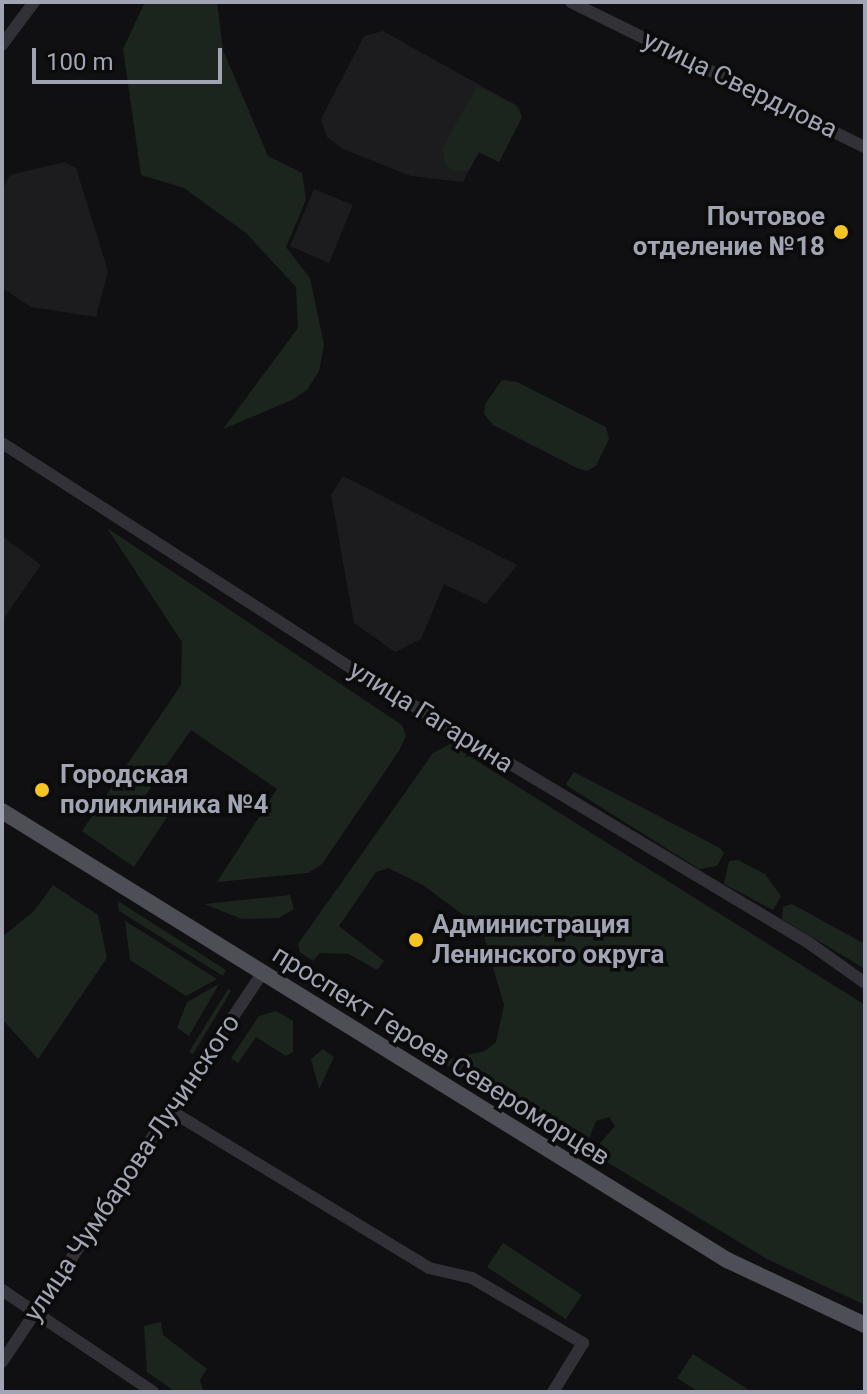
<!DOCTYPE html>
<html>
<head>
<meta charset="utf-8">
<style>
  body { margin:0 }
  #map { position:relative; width:867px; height:1394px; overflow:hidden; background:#101012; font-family:Roboto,sans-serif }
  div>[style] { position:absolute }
  .built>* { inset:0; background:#1c1c1f }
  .green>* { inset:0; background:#1c241e }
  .minor>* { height:12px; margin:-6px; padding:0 6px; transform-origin:6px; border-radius:6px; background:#313137 }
  .major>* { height:16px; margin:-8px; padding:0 8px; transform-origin:8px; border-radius:8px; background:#4d4e56 }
  .dots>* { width:22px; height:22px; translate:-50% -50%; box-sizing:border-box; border:4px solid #0b0b0c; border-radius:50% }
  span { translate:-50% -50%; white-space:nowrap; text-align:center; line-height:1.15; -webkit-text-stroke:7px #0b0b0c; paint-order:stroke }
  .street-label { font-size:26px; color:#a1a5b3 }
  .poi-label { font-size:26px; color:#a1a5b3; font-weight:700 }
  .right { translate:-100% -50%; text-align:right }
  .left { translate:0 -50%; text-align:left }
  .frame { position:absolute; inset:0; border:4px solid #a1a5b3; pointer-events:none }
  .scale { position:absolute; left:32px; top:48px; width:190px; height:36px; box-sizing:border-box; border:4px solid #a1a5b3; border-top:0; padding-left:10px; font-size:24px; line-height:28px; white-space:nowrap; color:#a1a5b3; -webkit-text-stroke:6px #0b0b0c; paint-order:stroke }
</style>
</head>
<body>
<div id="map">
  <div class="built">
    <div style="clip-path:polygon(383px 31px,519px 107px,522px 117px,499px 162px,479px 152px,463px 182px,411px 176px,343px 149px,327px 137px,321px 119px,364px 36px)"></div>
    <div style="clip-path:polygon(65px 162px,76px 168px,108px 271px,96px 317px,31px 307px,2px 288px,2px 191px,10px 175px)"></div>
    <div style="clip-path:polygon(314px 189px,353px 205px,329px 263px,290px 246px)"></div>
    <div style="clip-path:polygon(343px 476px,517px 565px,486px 604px,444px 584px,421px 639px,395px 652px,354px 623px,331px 495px)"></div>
    <div style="clip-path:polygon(2px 536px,41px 565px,2px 621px)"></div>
  </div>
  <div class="green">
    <div style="clip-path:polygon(145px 2px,217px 2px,223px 50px,268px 156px,302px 173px,306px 200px,286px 247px,310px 278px,324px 345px,319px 371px,307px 390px,292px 400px,223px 429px,298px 328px,296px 287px,246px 233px,184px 188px,141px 175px,123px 49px)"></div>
    <div style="clip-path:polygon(477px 86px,514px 104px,522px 117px,499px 162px,479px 152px,469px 170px,456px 172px,445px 164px,442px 149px)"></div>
    <div style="clip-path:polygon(502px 380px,517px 382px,606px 427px,609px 439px,596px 466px,587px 471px,577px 468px,493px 425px,484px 414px,485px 404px)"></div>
    <div style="clip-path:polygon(107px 528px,402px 725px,406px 736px,399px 751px,322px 864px,308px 873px,217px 882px,277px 789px,191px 730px,143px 799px,167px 817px,134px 867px,82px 831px,181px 685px,182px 642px)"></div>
    <div style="clip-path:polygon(450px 744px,865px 1005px,865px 1305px,767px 1259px,597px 1156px,595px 1149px,615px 1126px,609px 1117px,596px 1121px,588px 1141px,581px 1144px,440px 1061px,485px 1051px,496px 1042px,504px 1005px,482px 929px,423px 885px,388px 868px,376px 872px,339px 926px,384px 961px,377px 970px,349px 954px,320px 953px,313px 961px,300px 952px,298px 944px,433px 753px)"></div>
    <div style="clip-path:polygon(574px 772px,720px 848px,724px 853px,717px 866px,699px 869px,569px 787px,566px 784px)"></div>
    <div style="clip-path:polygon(729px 861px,738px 860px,765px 874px,781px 896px,773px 910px,724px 884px)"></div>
    <div style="clip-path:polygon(53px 885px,98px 915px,107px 958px,38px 1059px,2px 1019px,2px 937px,34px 911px)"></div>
    <div style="clip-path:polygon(290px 895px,294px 909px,279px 918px,242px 919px,204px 904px)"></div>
    <div style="clip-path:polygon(118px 901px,226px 970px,223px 976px,119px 911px)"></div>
    <div style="clip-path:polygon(792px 904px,865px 944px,865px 969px,782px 919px,783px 907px)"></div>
    <div style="clip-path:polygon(125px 921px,143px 932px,217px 979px,186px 996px,130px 960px)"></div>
    <div style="clip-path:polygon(219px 984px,189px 1036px,177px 1028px,187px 1002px)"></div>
    <div style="clip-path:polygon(228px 989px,231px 991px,193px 1054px,189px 1052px)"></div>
    <div style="clip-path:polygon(276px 1011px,293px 1021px,293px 1052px,286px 1056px,256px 1037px,238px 1063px,231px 1058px,259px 1016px)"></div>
    <div style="clip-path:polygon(323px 1049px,334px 1057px,319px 1089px,311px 1059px)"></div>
    <div style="clip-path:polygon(503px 1243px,582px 1295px,566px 1319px,487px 1267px)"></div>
    <div style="clip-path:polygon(161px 1322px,163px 1335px,207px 1369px,200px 1380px,204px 1392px,176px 1392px,147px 1372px,144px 1326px)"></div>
    <div style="clip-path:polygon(693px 1354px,752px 1392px,699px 1392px,677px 1378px)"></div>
  </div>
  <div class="minor">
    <div style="left:571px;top:2px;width:328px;rotate:26.3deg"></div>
    <div style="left:2px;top:45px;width:54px;rotate:-53.3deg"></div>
    <div style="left:2px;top:443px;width:431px;rotate:32.8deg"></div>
    <div style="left:364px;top:676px;width:519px;rotate:30.96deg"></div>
    <div style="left:809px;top:943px;width:69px;rotate:35.5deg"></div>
    <div style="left:171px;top:1111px;width:302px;rotate:31.3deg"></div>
    <div style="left:429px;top:1268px;width:44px;rotate:13.1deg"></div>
    <div style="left:472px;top:1278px;width:129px;rotate:30.4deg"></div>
    <div style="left:583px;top:1343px;width:57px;rotate:121.5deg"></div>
    <div style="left:2px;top:1290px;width:182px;rotate:34deg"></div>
    <div style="left:2px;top:1362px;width:467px;rotate:-56.2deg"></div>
  </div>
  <div class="major">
    <div style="left:2px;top:811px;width:853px;rotate:31.77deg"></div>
    <div style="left:727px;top:1260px;width:153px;rotate:25.2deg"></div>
  </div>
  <div class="dots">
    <div style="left:841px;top:232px;background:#f4c425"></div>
    <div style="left:42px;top:790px;background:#f4c425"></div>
    <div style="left:416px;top:940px;background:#f4c425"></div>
  </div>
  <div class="street-label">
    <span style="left:740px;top:85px;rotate:26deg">улица Свердлова</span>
    <span style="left:431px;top:717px;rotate:32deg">улица Гагарина</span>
    <span style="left:441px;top:1056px;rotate:32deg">проспект Героев Североморцев</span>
    <span style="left:132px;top:1168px;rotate:-56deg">улица Чумбарова-Лучинского</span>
  </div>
  <div class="poi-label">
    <span class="right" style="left:825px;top:232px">Почтовое<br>отделение №18</span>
    <span class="left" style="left:60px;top:790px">Городская<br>поликлиника №4</span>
    <span class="left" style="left:432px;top:940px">Администрация<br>Ленинского округа</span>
  </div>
  <div class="frame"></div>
  <div class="scale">100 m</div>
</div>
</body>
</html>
